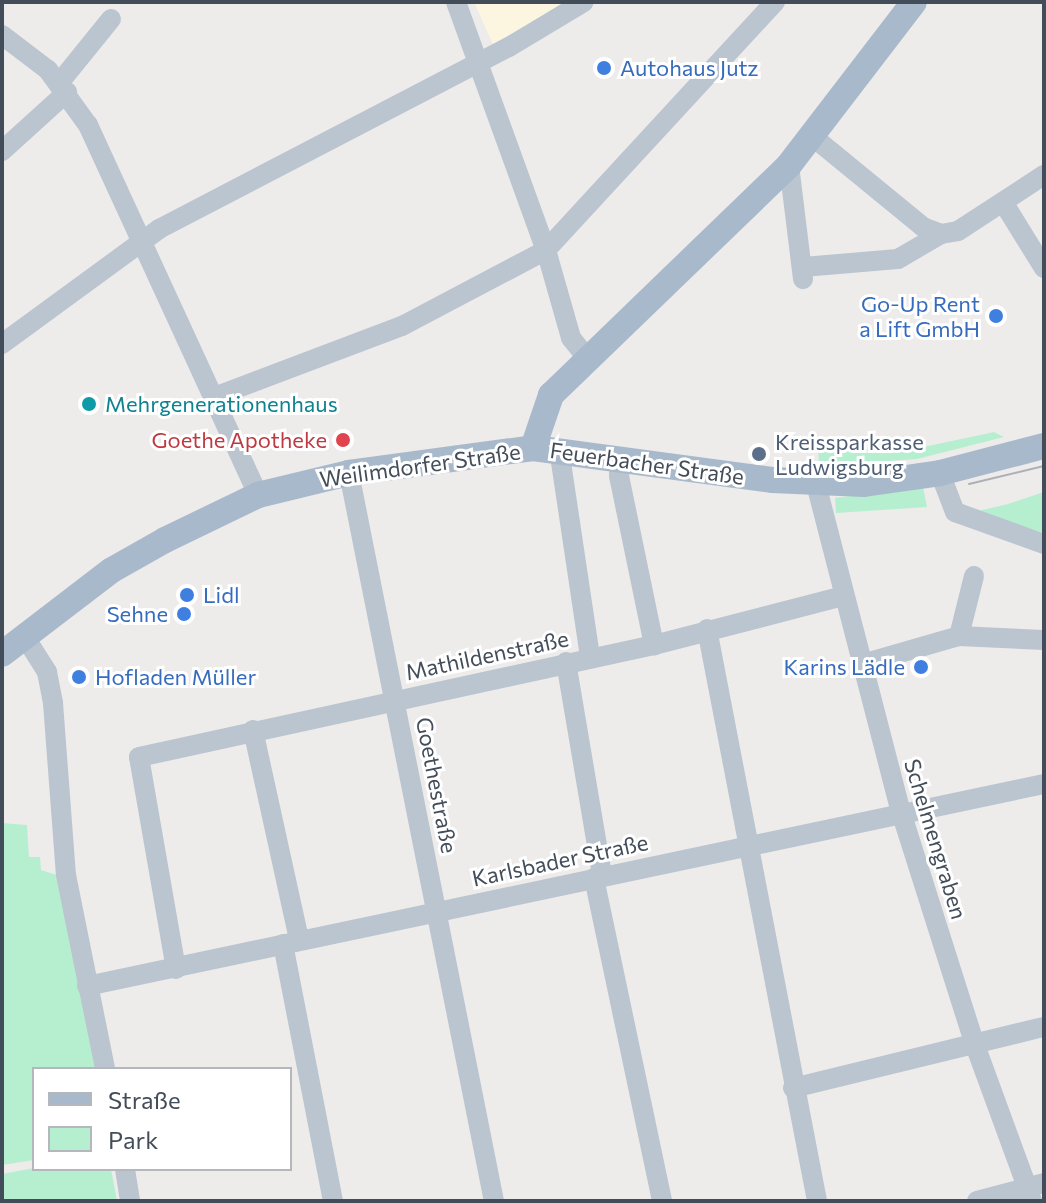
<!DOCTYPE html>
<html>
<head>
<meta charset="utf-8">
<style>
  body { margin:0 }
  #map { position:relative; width:1046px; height:1203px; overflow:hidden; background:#eeebeb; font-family:Commissioner,sans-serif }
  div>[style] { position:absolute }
  .commercial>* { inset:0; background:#fcf6e1 }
  .green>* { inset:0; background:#b6efd0 }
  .minor>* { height:20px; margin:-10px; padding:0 10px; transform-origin:10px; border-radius:10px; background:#bbc5cf }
  .major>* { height:26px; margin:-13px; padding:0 13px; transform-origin:13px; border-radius:13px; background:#a9b9cc }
  .tram>* { height:2px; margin:-1px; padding:0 1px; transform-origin:1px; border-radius:1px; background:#adb0b6 }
  .dots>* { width:22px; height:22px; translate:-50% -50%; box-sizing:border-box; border:4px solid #fff; border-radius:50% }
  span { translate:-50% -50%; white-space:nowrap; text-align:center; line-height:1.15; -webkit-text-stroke:6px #fff; paint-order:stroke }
  .shop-label { font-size:22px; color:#366cbe }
  .left { translate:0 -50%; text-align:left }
  .right { translate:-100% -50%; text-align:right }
  .culture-label { font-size:22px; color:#0d838f }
  .health-label { font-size:22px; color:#be3a42 }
  .service-label { font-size:22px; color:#4e5e75 }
  .street-label { font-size:22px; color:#434d59 }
  .frame { position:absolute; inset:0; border:4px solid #434d59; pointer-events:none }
  .legend { position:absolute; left:32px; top:1067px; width:260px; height:104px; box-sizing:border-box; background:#fff; border:2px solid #b4b8bd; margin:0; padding:10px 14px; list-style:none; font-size:24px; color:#434d59 }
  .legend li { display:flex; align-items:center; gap:16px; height:40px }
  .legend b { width:40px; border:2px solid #b4b8bd }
</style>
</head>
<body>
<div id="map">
  <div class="commercial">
    <div style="clip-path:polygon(474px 2px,567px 2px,493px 44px)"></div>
  </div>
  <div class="green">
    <div style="clip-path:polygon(994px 432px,1004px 437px,917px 459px,819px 466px,818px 448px,914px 449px)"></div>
    <div style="clip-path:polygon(923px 487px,927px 507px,836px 513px,835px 498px)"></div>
    <div style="clip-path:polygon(1044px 492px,1044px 533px,974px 512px,1008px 504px)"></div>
    <div style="clip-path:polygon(2px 823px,27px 825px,29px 857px,40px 857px,41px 870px,60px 876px,99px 1069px,34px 1069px,34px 1160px,2px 1165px)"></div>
    <div style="clip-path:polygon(34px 1168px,111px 1169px,117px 1201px,2px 1201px,2px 1174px)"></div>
  </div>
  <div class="minor">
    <div style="left:456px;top:2px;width:264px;rotate:70.1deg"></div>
    <div style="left:546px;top:250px;width:91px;rotate:74.1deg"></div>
    <div style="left:571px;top:338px;width:26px;rotate:51deg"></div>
    <div style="left:2px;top:35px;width:58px;rotate:37.3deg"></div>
    <div style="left:48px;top:70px;width:68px;rotate:54deg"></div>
    <div style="left:88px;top:125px;width:407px;rotate:65.3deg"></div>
    <div style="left:60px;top:82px;width:81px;rotate:-51deg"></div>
    <div style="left:812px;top:136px;width:144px;rotate:39.3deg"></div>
    <div style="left:923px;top:227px;width:19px;rotate:21deg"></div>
    <div style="left:941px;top:234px;width:17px;rotate:-10deg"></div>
    <div style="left:958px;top:231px;width:103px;rotate:-33.1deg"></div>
    <div style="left:2px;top:151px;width:88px;rotate:-42.2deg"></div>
    <div style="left:789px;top:165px;width:115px;rotate:83deg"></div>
    <div style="left:1003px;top:202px;width:78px;rotate:58.2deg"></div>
    <div style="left:803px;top:267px;width:95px;rotate:-4.8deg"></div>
    <div style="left:898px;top:259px;width:50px;rotate:-30.2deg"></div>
    <div style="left:2px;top:344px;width:195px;rotate:-36.2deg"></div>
    <div style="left:159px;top:229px;width:394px;rotate:-27.5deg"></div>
    <div style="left:509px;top:47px;width:87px;rotate:-31deg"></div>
    <div style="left:214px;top:397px;width:201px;rotate:-20.7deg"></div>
    <div style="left:402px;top:326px;width:163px;rotate:-27.8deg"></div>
    <div style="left:546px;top:250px;width:338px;rotate:-47.3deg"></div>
    <div style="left:559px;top:449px;width:210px;rotate:81.5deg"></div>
    <div style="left:620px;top:457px;width:19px;rotate:93deg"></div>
    <div style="left:619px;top:476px;width:173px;rotate:78.3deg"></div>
    <div style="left:349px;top:473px;width:742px;rotate:78.74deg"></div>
    <div style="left:940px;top:473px;width:42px;rotate:69deg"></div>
    <div style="left:955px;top:512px;width:95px;rotate:19.8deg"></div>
    <div style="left:816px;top:484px;width:339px;rotate:75.5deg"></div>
    <div style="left:901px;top:812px;width:244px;rotate:72.4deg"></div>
    <div style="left:975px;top:1045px;width:166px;rotate:69.9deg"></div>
    <div style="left:974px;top:576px;width:62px;rotate:104deg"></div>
    <div style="left:959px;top:636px;width:85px;rotate:2.7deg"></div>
    <div style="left:707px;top:629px;width:582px;rotate:79.11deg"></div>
    <div style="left:25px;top:637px;width:41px;rotate:57.8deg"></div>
    <div style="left:47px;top:672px;width:32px;rotate:79deg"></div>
    <div style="left:53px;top:703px;width:172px;rotate:85.7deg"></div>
    <div style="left:66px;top:875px;width:198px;rotate:78.6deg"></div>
    <div style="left:566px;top:662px;width:216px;rotate:80.4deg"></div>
    <div style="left:862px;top:664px;width:101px;rotate:-16.1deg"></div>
    <div style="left:253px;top:730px;width:215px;rotate:77.6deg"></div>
    <div style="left:594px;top:878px;width:330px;rotate:78.1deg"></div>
    <div style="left:283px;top:944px;width:262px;rotate:79deg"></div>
    <div style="left:176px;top:969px;width:215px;rotate:-99.9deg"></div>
    <div style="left:139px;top:757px;width:527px;rotate:-12.27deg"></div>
    <div style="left:654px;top:645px;width:196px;rotate:-14.5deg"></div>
    <div style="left:87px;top:986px;width:978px;rotate:-11.92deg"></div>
    <div style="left:793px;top:1088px;width:258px;rotate:-13.7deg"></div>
    <div style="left:125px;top:1169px;width:32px;rotate:81deg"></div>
    <div style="left:977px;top:1201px;width:69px;rotate:-15deg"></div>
  </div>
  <div class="major">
    <div style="left:533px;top:448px;width:56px;rotate:-71.2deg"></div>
    <div style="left:551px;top:395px;width:331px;rotate:-44deg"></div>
    <div style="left:789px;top:165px;width:205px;rotate:-52.5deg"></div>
    <div style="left:2px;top:654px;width:138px;rotate:-37.4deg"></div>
    <div style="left:112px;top:570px;width:61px;rotate:-29.5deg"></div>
    <div style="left:165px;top:540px;width:103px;rotate:-25.8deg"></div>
    <div style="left:258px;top:495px;width:94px;rotate:-13.6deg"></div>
    <div style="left:349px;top:473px;width:186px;rotate:-7.7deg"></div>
    <div style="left:533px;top:448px;width:241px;rotate:7.6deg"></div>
    <div style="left:772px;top:480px;width:92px;rotate:2.5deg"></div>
    <div style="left:864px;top:484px;width:77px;rotate:-8.2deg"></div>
    <div style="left:940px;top:473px;width:107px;rotate:-14.6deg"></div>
  </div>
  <div class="tram">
    <div style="left:969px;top:484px;width:77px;rotate:-13.5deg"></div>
  </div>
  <div class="dots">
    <div style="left:604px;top:68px;background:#3f7fe0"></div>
    <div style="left:996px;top:316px;background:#3f7fe0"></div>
    <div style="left:89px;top:404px;background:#0f9aa8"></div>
    <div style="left:343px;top:440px;background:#e0444e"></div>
    <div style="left:759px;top:454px;background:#5c6f8a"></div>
    <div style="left:187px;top:595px;background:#3f7fe0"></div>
    <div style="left:184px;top:614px;background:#3f7fe0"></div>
    <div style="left:921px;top:667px;background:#3f7fe0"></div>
    <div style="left:79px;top:677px;background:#3f7fe0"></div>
  </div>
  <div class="shop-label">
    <span class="left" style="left:620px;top:68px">Autohaus Jutz</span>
    <span class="right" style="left:980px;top:316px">Go-Up Rent<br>a Lift GmbH</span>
    <span class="left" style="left:203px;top:595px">Lidl</span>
    <span class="right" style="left:168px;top:614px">Sehne</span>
    <span class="right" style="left:905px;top:667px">Karins Lädle</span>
    <span class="left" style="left:95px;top:677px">Hofladen Müller</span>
  </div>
  <div class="culture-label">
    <span class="left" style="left:105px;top:404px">Mehrgenerationenhaus</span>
  </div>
  <div class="health-label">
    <span class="right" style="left:327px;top:440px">Goethe Apotheke</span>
  </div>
  <div class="service-label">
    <span class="left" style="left:775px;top:454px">Kreissparkasse<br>Ludwigsburg</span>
  </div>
  <div class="street-label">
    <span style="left:647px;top:463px;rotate:8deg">Feuerbacher Straße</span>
    <span style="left:420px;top:465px;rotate:-8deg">Weilimdorfer Straße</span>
    <span style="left:487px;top:655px;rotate:-12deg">Mathildenstraße</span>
    <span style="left:437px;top:785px;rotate:79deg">Goethestraße</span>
    <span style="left:936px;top:839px;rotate:73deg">Schelmengraben</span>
    <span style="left:560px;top:860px;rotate:-12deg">Karlsbader Straße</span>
  </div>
  <div class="frame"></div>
  <ul class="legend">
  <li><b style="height:10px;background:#a9b9cc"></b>Straße</li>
  <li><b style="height:22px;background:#b6efd0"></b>Park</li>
  </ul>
</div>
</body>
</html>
